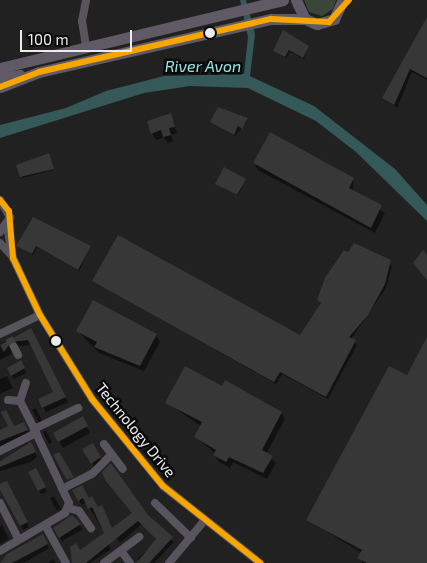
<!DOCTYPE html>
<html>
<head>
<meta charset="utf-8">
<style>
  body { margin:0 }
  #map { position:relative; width:427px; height:563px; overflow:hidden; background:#222122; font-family:"Exo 2",sans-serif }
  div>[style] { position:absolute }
  .green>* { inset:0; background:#3a4637 }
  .water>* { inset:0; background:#355859 }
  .shadow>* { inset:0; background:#0007 }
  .building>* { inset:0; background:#383738 }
  .minor-tunnel>* { height:8px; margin-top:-4px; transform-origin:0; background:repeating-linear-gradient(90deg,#403f40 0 8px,transparent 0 12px) }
  .minor>* { height:8px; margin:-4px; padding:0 4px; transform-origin:4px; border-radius:4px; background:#58545d }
  .highway>* { height:11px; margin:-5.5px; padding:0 5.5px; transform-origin:5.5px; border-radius:5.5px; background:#5f5a66 }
  .bus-1>* { height:6px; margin:-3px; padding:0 3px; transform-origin:3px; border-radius:3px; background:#f7a600 }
  .dots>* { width:14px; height:14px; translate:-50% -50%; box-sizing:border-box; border:2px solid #0b0a0b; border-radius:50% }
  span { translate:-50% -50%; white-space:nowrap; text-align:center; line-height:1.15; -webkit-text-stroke:5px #0b0a0b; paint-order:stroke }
  .street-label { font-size:15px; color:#ebeaec }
  .water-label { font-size:16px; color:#9ae5e5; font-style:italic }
  .scale { position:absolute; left:20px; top:30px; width:112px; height:22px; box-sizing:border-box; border:2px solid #ebeaec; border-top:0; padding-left:6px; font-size:15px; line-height:18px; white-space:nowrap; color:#ebeaec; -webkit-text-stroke:4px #0b0a0b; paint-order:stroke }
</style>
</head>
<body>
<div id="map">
  <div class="green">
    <div style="clip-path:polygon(304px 0,336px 0,333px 9px,322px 16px,309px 12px)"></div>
  </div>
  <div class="water">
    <div style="clip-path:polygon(240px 0,246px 0,255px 34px,250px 76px,314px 106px,395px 169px,427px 205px,427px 221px,356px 152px,316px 121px,248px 88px,190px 86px,144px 93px,0 138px,0 125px,66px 108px,106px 91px,164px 76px,244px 74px,248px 37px)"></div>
  </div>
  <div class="shadow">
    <div style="clip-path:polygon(427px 19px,427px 80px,412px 72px,397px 108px,384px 98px)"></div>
    <div style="clip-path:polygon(308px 47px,304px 59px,290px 52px,286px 58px,274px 51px)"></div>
    <div style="clip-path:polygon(238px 114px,248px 120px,235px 136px,211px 122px,236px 118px)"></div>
    <div style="clip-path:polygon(170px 115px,177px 133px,171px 135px,173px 141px,168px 143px,164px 137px,156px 140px,152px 133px)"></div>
    <div style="clip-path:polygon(49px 156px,54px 170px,22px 178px,22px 176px)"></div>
    <div style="clip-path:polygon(254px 163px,353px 178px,353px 192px,385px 213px,375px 233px,258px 170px)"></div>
    <div style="clip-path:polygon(245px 180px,238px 196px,216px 184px)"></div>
    <div style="clip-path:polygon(33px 219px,90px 247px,79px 271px,37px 247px,33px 255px,19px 247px)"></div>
    <div style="clip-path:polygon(354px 244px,392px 265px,386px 288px,351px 339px,357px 345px,328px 399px,282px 374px,276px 384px,93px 281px,300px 337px,322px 304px,318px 300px,326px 279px)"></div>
    <div style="clip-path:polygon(30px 329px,68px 402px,46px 412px,40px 399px,54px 393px,31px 345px,13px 347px,11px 354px,0 360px,0 344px)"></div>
    <div style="clip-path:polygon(78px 331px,156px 335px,160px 342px,144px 371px,99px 353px)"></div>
    <div style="clip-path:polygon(427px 347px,427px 563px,362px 563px,362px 553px,308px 520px)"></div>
    <div style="clip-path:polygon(21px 362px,26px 373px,14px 379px,8px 369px)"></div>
    <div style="clip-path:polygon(7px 376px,13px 388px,0 394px,0 379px)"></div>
    <div style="clip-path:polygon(167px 403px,281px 413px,285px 419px,266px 454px,276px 463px,267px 479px,233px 462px,230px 468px,218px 461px,215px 453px,195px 437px,201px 426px)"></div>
    <div style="clip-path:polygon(36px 408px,43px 423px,40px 425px,32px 410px)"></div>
    <div style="clip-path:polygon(82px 418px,90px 433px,63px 448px,55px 433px)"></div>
    <div style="clip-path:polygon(24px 423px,29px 434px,0 447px,0 432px)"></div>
    <div style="clip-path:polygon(46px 431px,52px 442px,49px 444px,43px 432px)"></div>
    <div style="clip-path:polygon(93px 445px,102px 461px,95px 467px,84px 450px)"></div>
    <div style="clip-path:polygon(33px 447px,37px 457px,31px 462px,0 471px,0 460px)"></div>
    <div style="clip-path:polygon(38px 473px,47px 492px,41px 494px,39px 490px)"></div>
    <div style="clip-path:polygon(110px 485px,174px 542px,154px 563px,136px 560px,157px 540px,142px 524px,120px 543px,115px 536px,109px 540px,86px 502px,82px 505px,74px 491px,98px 508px,112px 529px,133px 514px)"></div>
    <div style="clip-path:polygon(0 486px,9px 486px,29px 527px,23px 530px)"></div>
    <div style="clip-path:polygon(54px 496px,61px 509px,57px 511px,50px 498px)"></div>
    <div style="clip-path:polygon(72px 516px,83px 529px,62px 541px,55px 529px)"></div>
    <div style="clip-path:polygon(2px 525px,9px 539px,0 544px,0 526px)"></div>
    <div style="clip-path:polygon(103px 535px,111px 549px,90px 563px,79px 563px,80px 551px)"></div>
    <div style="clip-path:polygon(43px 536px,49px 548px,24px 563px,0 563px)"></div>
    <div style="clip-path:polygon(53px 559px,56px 563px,50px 563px,49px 562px)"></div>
  </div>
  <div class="building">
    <div style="clip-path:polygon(427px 17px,427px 78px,410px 69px,394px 105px,382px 98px)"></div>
    <div style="clip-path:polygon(283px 30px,309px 46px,303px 58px,289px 50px,285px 57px,273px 51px)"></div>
    <div style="clip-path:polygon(218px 107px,248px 118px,242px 129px,238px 126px,234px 135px,210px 122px)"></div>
    <div style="clip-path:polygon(171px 113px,175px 127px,169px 128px,171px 135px,163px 137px,161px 130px,151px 134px,147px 121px)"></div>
    <div style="clip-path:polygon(270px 132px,354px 178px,349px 188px,382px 205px,371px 228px,253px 163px)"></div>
    <div style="clip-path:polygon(49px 153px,54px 169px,20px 177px,16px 165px)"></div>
    <div style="clip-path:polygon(224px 167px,246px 179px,237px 195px,215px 184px)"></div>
    <div style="clip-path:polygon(33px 217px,91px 246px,78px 270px,36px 246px,32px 254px,16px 246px)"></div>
    <div style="clip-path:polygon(118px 235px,300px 335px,321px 303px,317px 300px,325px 278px,344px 250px,348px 252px,354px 243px,391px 260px,385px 284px,368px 315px,349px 337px,356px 340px,326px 397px,280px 372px,274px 382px,92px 281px)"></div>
    <div style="clip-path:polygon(423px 250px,427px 255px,427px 280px,413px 263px)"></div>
    <div style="clip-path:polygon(93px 300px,157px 334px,140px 366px,94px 347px,97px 342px,76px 331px)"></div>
    <div style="clip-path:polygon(31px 328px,66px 397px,42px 408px,38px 399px,53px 392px,28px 340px,11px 342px,4px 352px,0 345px)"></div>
    <div style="clip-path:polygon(427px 337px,427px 563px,367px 563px,357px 558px,362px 550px,306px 520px,389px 366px,407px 375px)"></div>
    <div style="clip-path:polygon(21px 360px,25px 368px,11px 376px,7px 368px)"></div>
    <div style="clip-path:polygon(185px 366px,222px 386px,225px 380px,282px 412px,262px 450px,273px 456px,263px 473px,229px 457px,226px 462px,213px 455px,216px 450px,194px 437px,202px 422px,165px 403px)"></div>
    <div style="clip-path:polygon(6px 410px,14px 426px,24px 422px,28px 430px,0 441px,0 430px,8px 426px,1px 412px)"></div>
    <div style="clip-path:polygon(83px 416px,88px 426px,58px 442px,53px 433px)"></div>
    <div style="clip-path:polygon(31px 442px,36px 452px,0 467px,0 461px)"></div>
    <div style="clip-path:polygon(93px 443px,101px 457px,91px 464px,82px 449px)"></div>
    <div style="clip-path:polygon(59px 452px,74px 477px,67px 480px,53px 455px)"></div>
    <div style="clip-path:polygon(111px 463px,148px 515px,173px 537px,149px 563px,136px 563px,156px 539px,138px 521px,86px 563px,72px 563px,70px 547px,76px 543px,80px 550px,104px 533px,92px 507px,88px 509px,83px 498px,78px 501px,72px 490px,82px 485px,89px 498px,92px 496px,98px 507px,102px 505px,112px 528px,132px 513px,105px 480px,102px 472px)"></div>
    <div style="clip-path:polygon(36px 468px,46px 487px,38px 491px,28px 472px)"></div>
    <div style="clip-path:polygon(7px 481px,28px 522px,20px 526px,0 490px,0 484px)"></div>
    <div style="clip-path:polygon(72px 515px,81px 524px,59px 538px,53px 528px)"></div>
    <div style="clip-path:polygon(43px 534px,48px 544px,12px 563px,0 563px,7px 554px)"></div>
  </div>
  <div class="minor-tunnel">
    <div style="left:9px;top:338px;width:10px;rotate:61deg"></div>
  </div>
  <div class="minor">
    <div style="left:86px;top:46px;width:25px;rotate:-99deg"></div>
    <div style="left:82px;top:21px;width:21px;rotate:-79deg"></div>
    <div style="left:0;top:200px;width:20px;rotate:60deg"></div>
    <div style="left:10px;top:217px;width:18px;rotate:124deg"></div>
    <div style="left:7px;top:227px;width:32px;rotate:79deg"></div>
    <div style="left:13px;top:258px;width:63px;rotate:64.7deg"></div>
    <div style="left:40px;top:315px;width:99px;rotate:58.2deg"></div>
    <div style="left:92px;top:399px;width:112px;rotate:50.8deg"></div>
    <div style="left:163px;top:486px;width:124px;rotate:38.4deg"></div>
    <div style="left:0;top:243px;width:18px;rotate:47deg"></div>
    <div style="left:0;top:334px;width:44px;rotate:-25.4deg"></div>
    <div style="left:14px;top:347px;width:9px;rotate:63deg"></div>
    <div style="left:8px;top:400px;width:12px;rotate:5deg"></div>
    <div style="left:20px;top:401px;width:19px;rotate:-72deg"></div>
    <div style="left:20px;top:401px;width:36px;rotate:63deg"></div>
    <div style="left:34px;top:429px;width:49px;rotate:-25.5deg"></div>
    <div style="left:104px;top:444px;width:31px;rotate:53deg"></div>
    <div style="left:0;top:451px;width:40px;rotate:-26.6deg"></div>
    <div style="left:36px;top:433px;width:77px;rotate:64.8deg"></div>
    <div style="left:69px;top:503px;width:11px;rotate:112deg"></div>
    <div style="left:65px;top:513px;width:75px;rotate:149.7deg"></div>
    <div style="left:62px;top:489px;width:34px;rotate:-27deg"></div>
    <div style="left:92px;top:474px;width:27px;rotate:-45deg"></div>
    <div style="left:0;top:503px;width:39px;rotate:63deg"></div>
    <div style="left:155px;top:503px;width:50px;rotate:44.2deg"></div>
    <div style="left:68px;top:508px;width:11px;rotate:15deg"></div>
    <div style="left:79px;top:511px;width:21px;rotate:55deg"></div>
    <div style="left:45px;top:525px;width:43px;rotate:61.1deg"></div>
    <div style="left:122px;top:552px;width:14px;rotate:54deg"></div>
    <div style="left:104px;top:563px;width:44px;rotate:-36.6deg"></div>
    <div style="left:169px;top:563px;width:55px;rotate:-50.2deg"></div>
  </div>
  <div class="highway">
    <div style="left:296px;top:0;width:21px;rotate:65deg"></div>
    <div style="left:305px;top:19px;width:13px;rotate:23deg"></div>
    <div style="left:317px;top:24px;width:18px;rotate:-16deg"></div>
    <div style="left:334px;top:19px;width:21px;rotate:-65deg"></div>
    <div style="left:0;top:68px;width:291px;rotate:-13.5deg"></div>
    <div style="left:0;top:78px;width:20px;rotate:-9deg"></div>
    <div style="left:0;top:87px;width:42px;rotate:-21deg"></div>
    <div style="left:39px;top:72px;width:238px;rotate:-12.9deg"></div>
    <div style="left:271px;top:19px;width:34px"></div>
  </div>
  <div class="bus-1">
    <div style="left:0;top:87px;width:42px;rotate:-21deg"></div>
    <div style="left:39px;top:72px;width:238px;rotate:-12.9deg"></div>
    <div style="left:271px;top:19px;width:58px;rotate:3deg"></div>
    <div style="left:329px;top:22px;width:30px;rotate:-48deg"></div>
    <div style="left:0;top:200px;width:14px;rotate:51deg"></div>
    <div style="left:9px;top:211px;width:47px;rotate:85.1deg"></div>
    <div style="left:13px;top:258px;width:63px;rotate:64.7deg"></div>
    <div style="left:40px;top:315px;width:99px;rotate:58.2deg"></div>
    <div style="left:92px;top:399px;width:112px;rotate:50.8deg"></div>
    <div style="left:163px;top:486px;width:124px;rotate:38.4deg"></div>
  </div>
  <div class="dots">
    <div style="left:210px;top:33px;background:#ebeaec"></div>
    <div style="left:56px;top:341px;background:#ebeaec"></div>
  </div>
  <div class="street-label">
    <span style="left:136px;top:430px;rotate:51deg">Technology Drive</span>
  </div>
  <div class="water-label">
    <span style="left:203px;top:66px">River Avon</span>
  </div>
  <div class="scale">100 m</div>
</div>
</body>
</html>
